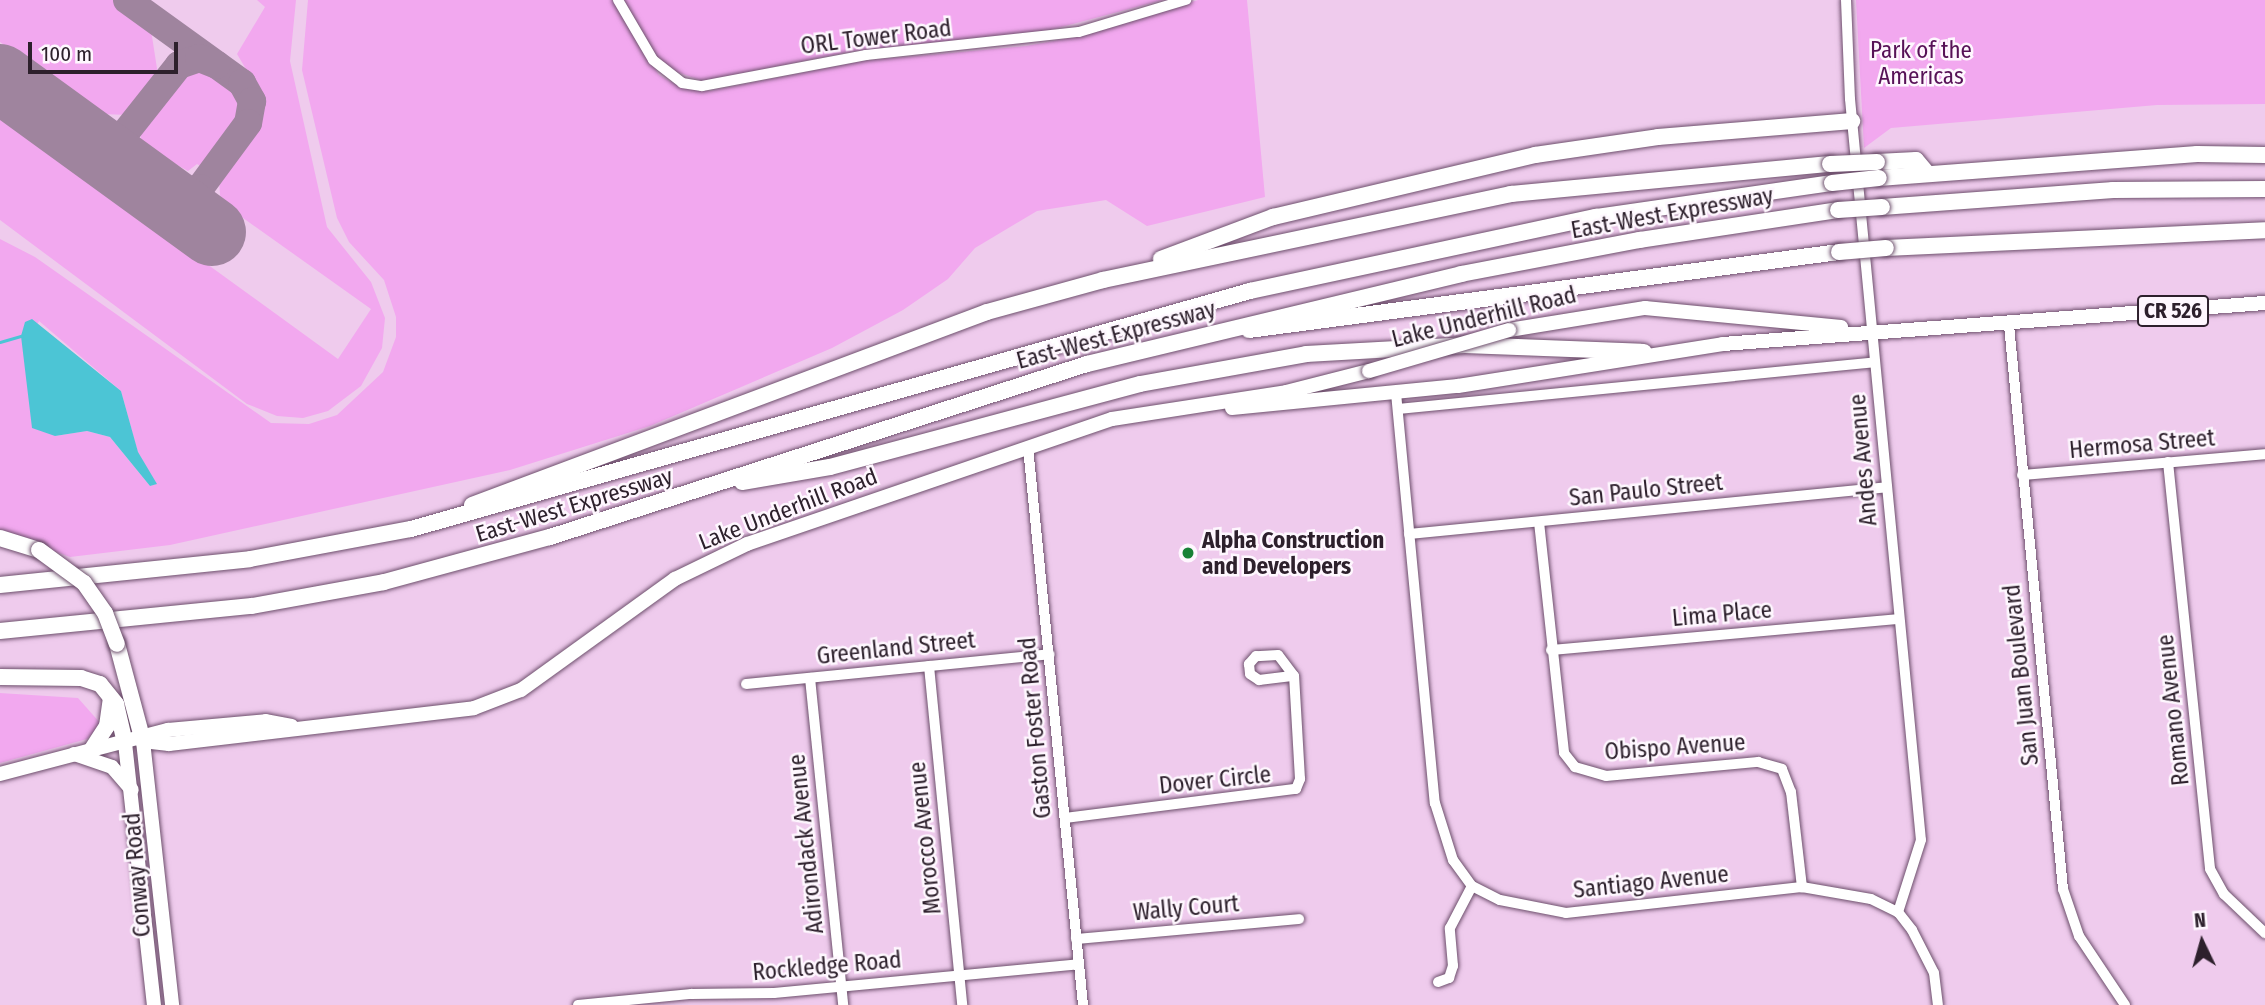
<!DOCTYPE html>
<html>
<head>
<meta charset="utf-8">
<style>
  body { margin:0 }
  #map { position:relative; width:2265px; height:1005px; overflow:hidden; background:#efcbed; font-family:"Fira Sans Condensed",sans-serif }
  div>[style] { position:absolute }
  .green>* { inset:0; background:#f2a8ef }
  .water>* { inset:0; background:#4cc5d5 }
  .stream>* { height:2.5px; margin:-1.25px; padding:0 1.25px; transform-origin:1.25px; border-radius:1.25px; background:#4cc5d5 }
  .taxiway>* { height:28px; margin:-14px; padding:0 14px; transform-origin:14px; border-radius:14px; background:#9f849e }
  .runway>* { height:68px; margin:-34px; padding:0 34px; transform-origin:34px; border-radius:34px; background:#9f849e }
  .roads { filter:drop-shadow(0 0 2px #6d4f6c) drop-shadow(0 0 2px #6d4f6c) }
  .minor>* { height:10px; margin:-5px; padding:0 5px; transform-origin:5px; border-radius:5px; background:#fff }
  .major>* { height:14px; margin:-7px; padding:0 7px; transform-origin:7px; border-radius:7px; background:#fff }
  .highway>* { height:16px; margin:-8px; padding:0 8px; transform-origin:8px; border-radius:8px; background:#fff }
  .bridges { filter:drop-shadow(0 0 2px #6d4f6c) drop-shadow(0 0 2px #6d4f6c) }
  .major-bridge>* { height:14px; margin:-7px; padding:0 7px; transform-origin:7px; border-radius:7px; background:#fff }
  .highway-bridge>* { height:16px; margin:-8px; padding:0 8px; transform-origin:8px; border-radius:8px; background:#fff }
  .dots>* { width:19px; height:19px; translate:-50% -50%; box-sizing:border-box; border:4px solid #fef7fe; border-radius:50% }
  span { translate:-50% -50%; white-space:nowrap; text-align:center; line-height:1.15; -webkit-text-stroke:5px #fef7fe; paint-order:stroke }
  .shield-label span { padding:2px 5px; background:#fef7fe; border:2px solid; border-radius:5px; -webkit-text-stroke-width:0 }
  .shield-label { font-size:21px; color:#2d202c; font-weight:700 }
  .street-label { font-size:23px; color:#2d202c }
  .park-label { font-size:23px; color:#571157 }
  .poi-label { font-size:23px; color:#2d202c; font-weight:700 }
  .left { translate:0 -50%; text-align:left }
  .north { position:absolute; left:2167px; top:907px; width:70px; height:70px; -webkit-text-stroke:5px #fef7fe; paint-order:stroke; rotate:355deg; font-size:19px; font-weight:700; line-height:28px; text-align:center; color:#2d202c }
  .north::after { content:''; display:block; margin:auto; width:24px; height:32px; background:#2d202c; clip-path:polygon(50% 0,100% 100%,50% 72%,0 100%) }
  .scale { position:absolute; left:28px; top:42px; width:150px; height:32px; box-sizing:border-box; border:4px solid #2d202c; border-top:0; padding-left:9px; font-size:21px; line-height:24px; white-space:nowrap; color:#2d202c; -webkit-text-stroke:5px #fef7fe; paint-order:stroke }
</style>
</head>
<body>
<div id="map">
  <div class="green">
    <div style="clip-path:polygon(0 0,113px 0,151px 30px,158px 75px,130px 115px,100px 114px,0 42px)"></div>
    <div style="clip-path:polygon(257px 0,296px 0,290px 61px,327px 227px,371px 282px,385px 318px,382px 348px,361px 386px,328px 411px,303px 418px,277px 416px,247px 404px,0 220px,0 114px,338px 359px,371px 309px,222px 203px,220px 195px,219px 179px,261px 112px,259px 91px,237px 54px,265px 7px)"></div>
    <div style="clip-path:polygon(evenodd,308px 0,612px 0,659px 75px,678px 86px,710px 91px,862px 61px,1026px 46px,1081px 36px,1198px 0,1247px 0,1265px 197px,1147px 226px,1106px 200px,1037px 211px,975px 248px,948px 279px,903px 310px,832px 348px,650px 426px,510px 470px,170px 545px,70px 557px,0 531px,0 239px,35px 257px,271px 423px,309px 424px,337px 415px,383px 372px,396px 337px,396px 317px,384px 280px,349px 242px,337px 218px,302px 70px,308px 0,39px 321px,121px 391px,138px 453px,156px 484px,150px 486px,110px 437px,87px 431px,55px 436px,25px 351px,39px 321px)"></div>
    <div style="clip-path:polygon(624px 0,1163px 0,1035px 34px,853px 51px,703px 81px,671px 70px,653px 53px)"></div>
    <div style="clip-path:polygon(1856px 0,2265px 0,2265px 104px,2157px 105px,1891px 128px,1864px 148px)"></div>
    <div style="clip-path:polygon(192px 67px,209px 69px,234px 88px,244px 107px,204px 168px,197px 164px,188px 171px,143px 146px,140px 134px,179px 76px)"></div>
    <div style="clip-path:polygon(0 693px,78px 698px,101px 724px,87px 739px,0 763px)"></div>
  </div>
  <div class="water">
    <div style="clip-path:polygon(32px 319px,121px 391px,138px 452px,157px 484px,150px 486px,110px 437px,87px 431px,55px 436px,32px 428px,21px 336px,25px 322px)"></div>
  </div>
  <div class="stream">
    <div style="left:0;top:342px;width:22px;rotate:-16deg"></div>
  </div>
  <div class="taxiway">
    <div style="left:127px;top:0;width:142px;rotate:35.8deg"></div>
    <div style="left:242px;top:83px;width:21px;rotate:61deg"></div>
    <div style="left:252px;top:101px;width:22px;rotate:100deg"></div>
    <div style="left:248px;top:123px;width:81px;rotate:126.4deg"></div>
    <div style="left:200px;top:188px;width:27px;rotate:165deg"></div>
    <div style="left:174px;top:195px;width:28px;rotate:-161deg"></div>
    <div style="left:82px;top:137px;width:21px;rotate:14deg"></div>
    <div style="left:102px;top:142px;width:21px;rotate:-14deg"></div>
    <div style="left:122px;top:137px;width:92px;rotate:-51.6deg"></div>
    <div style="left:179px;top:65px;width:21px;rotate:-19deg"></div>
    <div style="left:199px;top:58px;width:19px;rotate:21deg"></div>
  </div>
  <div class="runway">
    <div style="left:0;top:78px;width:262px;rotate:36deg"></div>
  </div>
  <div class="roads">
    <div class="minor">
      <div style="left:618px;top:0;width:69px;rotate:59.7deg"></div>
      <div style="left:653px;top:60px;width:37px;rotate:38deg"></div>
      <div style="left:682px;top:83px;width:20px;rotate:9deg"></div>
      <div style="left:702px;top:86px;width:167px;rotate:-10.7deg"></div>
      <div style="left:866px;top:55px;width:214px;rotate:-6.2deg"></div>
      <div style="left:1079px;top:32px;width:112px;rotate:-16.7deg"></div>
      <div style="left:1846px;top:0;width:99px;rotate:87.7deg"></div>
      <div style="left:1850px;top:99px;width:744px;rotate:84.53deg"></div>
      <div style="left:1921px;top:840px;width:76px;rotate:107.7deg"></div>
      <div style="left:2009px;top:325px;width:567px;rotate:84.53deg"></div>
      <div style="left:2063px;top:889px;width:50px;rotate:71.2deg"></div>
      <div style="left:2079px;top:936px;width:83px;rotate:56.3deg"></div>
      <div style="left:1396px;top:393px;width:412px;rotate:84.6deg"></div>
      <div style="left:1435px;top:803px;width:60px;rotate:72.5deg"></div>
      <div style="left:1453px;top:860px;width:32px;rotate:54deg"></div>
      <div style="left:1472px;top:886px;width:31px;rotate:27deg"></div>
      <div style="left:1500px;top:900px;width:67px;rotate:11.1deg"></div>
      <div style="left:1566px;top:913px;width:237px;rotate:-6.3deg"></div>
      <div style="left:1802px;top:887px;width:70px;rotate:9.9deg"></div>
      <div style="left:1871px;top:899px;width:30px;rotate:26deg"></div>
      <div style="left:1898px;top:912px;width:23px;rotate:52deg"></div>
      <div style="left:1912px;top:930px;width:48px;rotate:62.9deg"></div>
      <div style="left:1934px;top:973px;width:32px;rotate:83deg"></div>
      <div style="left:1398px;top:409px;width:478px;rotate:-5.6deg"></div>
      <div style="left:1028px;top:447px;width:561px;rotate:84.37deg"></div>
      <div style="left:2168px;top:462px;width:409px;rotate:84.1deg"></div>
      <div style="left:2210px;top:869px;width:29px;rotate:61deg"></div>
      <div style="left:2224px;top:894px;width:57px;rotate:43.6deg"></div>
      <div style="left:2022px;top:475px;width:244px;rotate:-4.9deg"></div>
      <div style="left:1539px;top:522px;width:232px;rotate:83.8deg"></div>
      <div style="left:1564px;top:753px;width:18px;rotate:52deg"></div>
      <div style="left:1575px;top:767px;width:32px;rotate:16deg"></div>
      <div style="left:1606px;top:776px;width:153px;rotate:-5.3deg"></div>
      <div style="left:1758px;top:762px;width:25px;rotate:16deg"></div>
      <div style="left:1782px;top:769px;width:25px;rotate:69deg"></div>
      <div style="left:1791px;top:792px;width:96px;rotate:83.4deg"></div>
      <div style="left:1409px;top:534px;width:480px;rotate:-5.6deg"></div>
      <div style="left:1551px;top:650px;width:348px;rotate:-5.1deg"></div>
      <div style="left:929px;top:666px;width:341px;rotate:84.4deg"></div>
      <div style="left:810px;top:678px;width:329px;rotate:84.2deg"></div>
      <div style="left:746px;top:684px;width:305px;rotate:-5.6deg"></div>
      <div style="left:1065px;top:818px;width:233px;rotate:-7.2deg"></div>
      <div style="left:1296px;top:789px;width:11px;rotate:-68deg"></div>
      <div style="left:1300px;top:779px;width:103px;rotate:-93.3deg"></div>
      <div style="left:1294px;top:676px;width:26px;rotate:-127deg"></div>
      <div style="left:1278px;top:655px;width:22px;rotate:177deg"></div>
      <div style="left:1256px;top:656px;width:11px;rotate:131deg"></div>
      <div style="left:1249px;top:664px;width:10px;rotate:84deg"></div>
      <div style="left:1250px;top:674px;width:11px;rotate:34deg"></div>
      <div style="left:1259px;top:680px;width:35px;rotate:-7deg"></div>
      <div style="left:1076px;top:939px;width:224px;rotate:-5.1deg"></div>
      <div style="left:1438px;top:982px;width:12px;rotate:-20deg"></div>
      <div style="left:1449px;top:978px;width:13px;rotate:-72deg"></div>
      <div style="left:1453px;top:966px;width:38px;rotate:-95deg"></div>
      <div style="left:1450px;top:928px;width:47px;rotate:-62.4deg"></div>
      <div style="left:578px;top:1005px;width:114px;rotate:-5.6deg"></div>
      <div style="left:691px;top:994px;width:83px;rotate:-0.7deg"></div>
      <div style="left:774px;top:993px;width:306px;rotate:-5.4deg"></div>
    </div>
    <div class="major">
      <div style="left:1509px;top:330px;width:138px;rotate:-9.2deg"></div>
      <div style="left:1645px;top:308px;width:197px;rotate:5.5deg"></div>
      <div style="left:1232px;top:408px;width:227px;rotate:-5.6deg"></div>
      <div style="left:1458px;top:386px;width:268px;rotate:-9deg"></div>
      <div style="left:1723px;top:344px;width:544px;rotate:-4.33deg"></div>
      <div style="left:143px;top:741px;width:26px;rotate:7deg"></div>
      <div style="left:169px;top:744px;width:307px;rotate:-6.7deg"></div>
      <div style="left:474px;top:708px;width:50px;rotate:-21deg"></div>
      <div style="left:521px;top:690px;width:190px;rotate:-35.8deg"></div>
      <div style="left:675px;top:579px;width:80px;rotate:-25.9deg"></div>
      <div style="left:747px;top:544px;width:386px;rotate:-18.9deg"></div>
      <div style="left:1112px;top:419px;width:176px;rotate:-8.8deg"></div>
      <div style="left:1286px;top:392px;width:86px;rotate:-14.2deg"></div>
      <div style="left:143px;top:741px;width:266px;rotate:83.7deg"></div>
      <div style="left:125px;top:743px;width:264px;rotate:83.7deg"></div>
      <div style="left:74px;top:754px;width:40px;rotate:18.9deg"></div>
      <div style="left:112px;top:767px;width:30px;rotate:49deg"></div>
      <div style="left:0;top:774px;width:174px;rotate:-14.7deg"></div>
      <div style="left:168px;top:730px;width:98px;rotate:-5.2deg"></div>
      <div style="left:266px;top:721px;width:26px;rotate:11deg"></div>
    </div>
    <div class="highway">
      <div style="left:1877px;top:162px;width:39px;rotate:-3deg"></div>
      <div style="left:1916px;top:160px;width:16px;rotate:50deg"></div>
      <div style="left:1879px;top:178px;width:319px;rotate:-4.3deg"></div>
      <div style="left:2197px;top:154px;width:68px;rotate:0.8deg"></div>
      <div style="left:1882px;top:207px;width:232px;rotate:-4.2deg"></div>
      <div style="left:2113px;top:190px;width:152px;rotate:-0.4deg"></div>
      <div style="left:1886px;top:248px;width:379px;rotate:-2.7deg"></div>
      <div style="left:1161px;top:259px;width:120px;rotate:-20.6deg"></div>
      <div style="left:1273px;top:217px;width:269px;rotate:-13.3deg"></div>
      <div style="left:1535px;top:155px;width:124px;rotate:-8.3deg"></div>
      <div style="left:1658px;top:137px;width:195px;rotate:-4.7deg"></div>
      <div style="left:1249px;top:330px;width:595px;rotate:-7.53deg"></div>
      <div style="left:742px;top:482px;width:89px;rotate:-9.7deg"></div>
      <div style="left:830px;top:467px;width:321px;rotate:-15deg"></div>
      <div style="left:1140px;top:384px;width:169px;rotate:-10.2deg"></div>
      <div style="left:1306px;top:354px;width:159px;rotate:-3.2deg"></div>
      <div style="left:1465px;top:345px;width:179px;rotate:2.2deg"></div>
      <div style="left:472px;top:505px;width:550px;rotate:-20.54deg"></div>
      <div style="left:987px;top:312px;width:120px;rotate:-15.4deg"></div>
      <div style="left:1103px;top:280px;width:417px;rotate:-11.9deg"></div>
      <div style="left:1511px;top:194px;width:320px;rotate:-5.4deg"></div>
      <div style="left:0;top:538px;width:41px;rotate:17.1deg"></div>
      <div style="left:0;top:585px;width:251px;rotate:-5.9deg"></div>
      <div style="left:250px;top:559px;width:164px;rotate:-10.6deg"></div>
      <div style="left:411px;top:529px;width:872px;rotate:-15.84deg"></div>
      <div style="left:1250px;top:291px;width:354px;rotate:-12.1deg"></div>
      <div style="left:1596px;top:217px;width:238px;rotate:-8.2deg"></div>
      <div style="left:0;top:631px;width:253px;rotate:-5.7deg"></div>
      <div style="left:252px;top:606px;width:134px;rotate:-10.3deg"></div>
      <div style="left:384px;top:582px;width:172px;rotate:-15.2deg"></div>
      <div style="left:550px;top:537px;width:564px;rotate:-17.86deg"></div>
      <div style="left:1087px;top:364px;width:385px;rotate:-13.5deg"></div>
      <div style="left:1461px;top:274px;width:182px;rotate:-10.8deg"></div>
      <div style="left:1640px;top:240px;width:200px;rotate:-8.6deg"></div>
      <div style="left:117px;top:644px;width:100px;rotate:75deg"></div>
      <div style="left:0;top:677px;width:81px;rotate:0.7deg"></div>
      <div style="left:81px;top:678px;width:20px;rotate:18deg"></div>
      <div style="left:100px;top:684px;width:26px;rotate:51deg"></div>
      <div style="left:116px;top:704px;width:40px;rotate:77deg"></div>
      <div style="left:92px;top:749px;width:27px;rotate:-57deg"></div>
      <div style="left:107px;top:726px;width:28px;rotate:-82deg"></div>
    </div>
  </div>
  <div class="bridges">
    <div class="major-bridge">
      <div style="left:1369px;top:371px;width:146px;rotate:-16.3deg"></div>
    </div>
    <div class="highway-bridge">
      <div style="left:1830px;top:164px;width:47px;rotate:-2.4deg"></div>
      <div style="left:1832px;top:183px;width:47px;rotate:-6.1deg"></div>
      <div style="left:1838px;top:210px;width:44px;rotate:-3.9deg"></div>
      <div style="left:1839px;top:252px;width:47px;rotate:-4.9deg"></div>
      <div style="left:39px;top:550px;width:56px;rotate:36.3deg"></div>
      <div style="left:84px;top:583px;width:37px;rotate:55deg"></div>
      <div style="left:105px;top:613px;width:33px;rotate:69deg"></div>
    </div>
  </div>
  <div class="dots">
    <div style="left:1188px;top:553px;background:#188136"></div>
  </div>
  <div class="shield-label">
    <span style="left:2173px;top:311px">CR 526</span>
  </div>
  <div class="street-label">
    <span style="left:876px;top:37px;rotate:-7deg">ORL Tower Road</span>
    <span style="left:1672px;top:213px;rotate:-10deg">East-West Expressway</span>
    <span style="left:1484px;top:317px;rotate:-14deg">Lake Underhill Road</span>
    <span style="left:1116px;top:335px;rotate:-15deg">East-West Expressway</span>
    <span style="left:2142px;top:444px;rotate:-5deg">Hermosa Street</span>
    <span style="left:1863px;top:460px;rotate:-95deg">Andes Avenue</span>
    <span style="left:1646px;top:490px;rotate:-6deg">San Paulo Street</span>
    <span style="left:574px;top:505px;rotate:-17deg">East-West Expressway</span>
    <span style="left:788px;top:509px;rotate:-21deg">Lake Underhill Road</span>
    <span style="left:1722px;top:614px;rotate:-5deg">Lima Place</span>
    <span style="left:896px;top:648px;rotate:-6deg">Greenland Street</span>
    <span style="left:2021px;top:675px;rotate:-96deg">San Juan Boulevard</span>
    <span style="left:2173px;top:710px;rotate:-96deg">Romano Avenue</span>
    <span style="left:1035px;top:728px;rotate:-95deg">Gaston Foster Road</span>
    <span style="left:1675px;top:747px;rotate:-4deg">Obispo Avenue</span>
    <span style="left:1215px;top:780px;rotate:-6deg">Dover Circle</span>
    <span style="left:925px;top:838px;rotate:-96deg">Morocco Avenue</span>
    <span style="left:806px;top:844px;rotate:-96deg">Adirondack Avenue</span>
    <span style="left:137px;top:875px;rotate:-95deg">Conway Road</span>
    <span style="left:1651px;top:882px;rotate:-6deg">Santiago Avenue</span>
    <span style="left:1186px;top:908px;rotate:-5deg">Wally Court</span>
    <span style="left:827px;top:966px;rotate:-5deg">Rockledge Road</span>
  </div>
  <div class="park-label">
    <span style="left:1921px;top:63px">Park of the<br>Americas</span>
  </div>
  <div class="poi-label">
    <span class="left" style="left:1202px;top:553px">Alpha Construction<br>and Developers</span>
  </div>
  <div class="north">N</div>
  <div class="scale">100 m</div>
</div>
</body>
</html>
